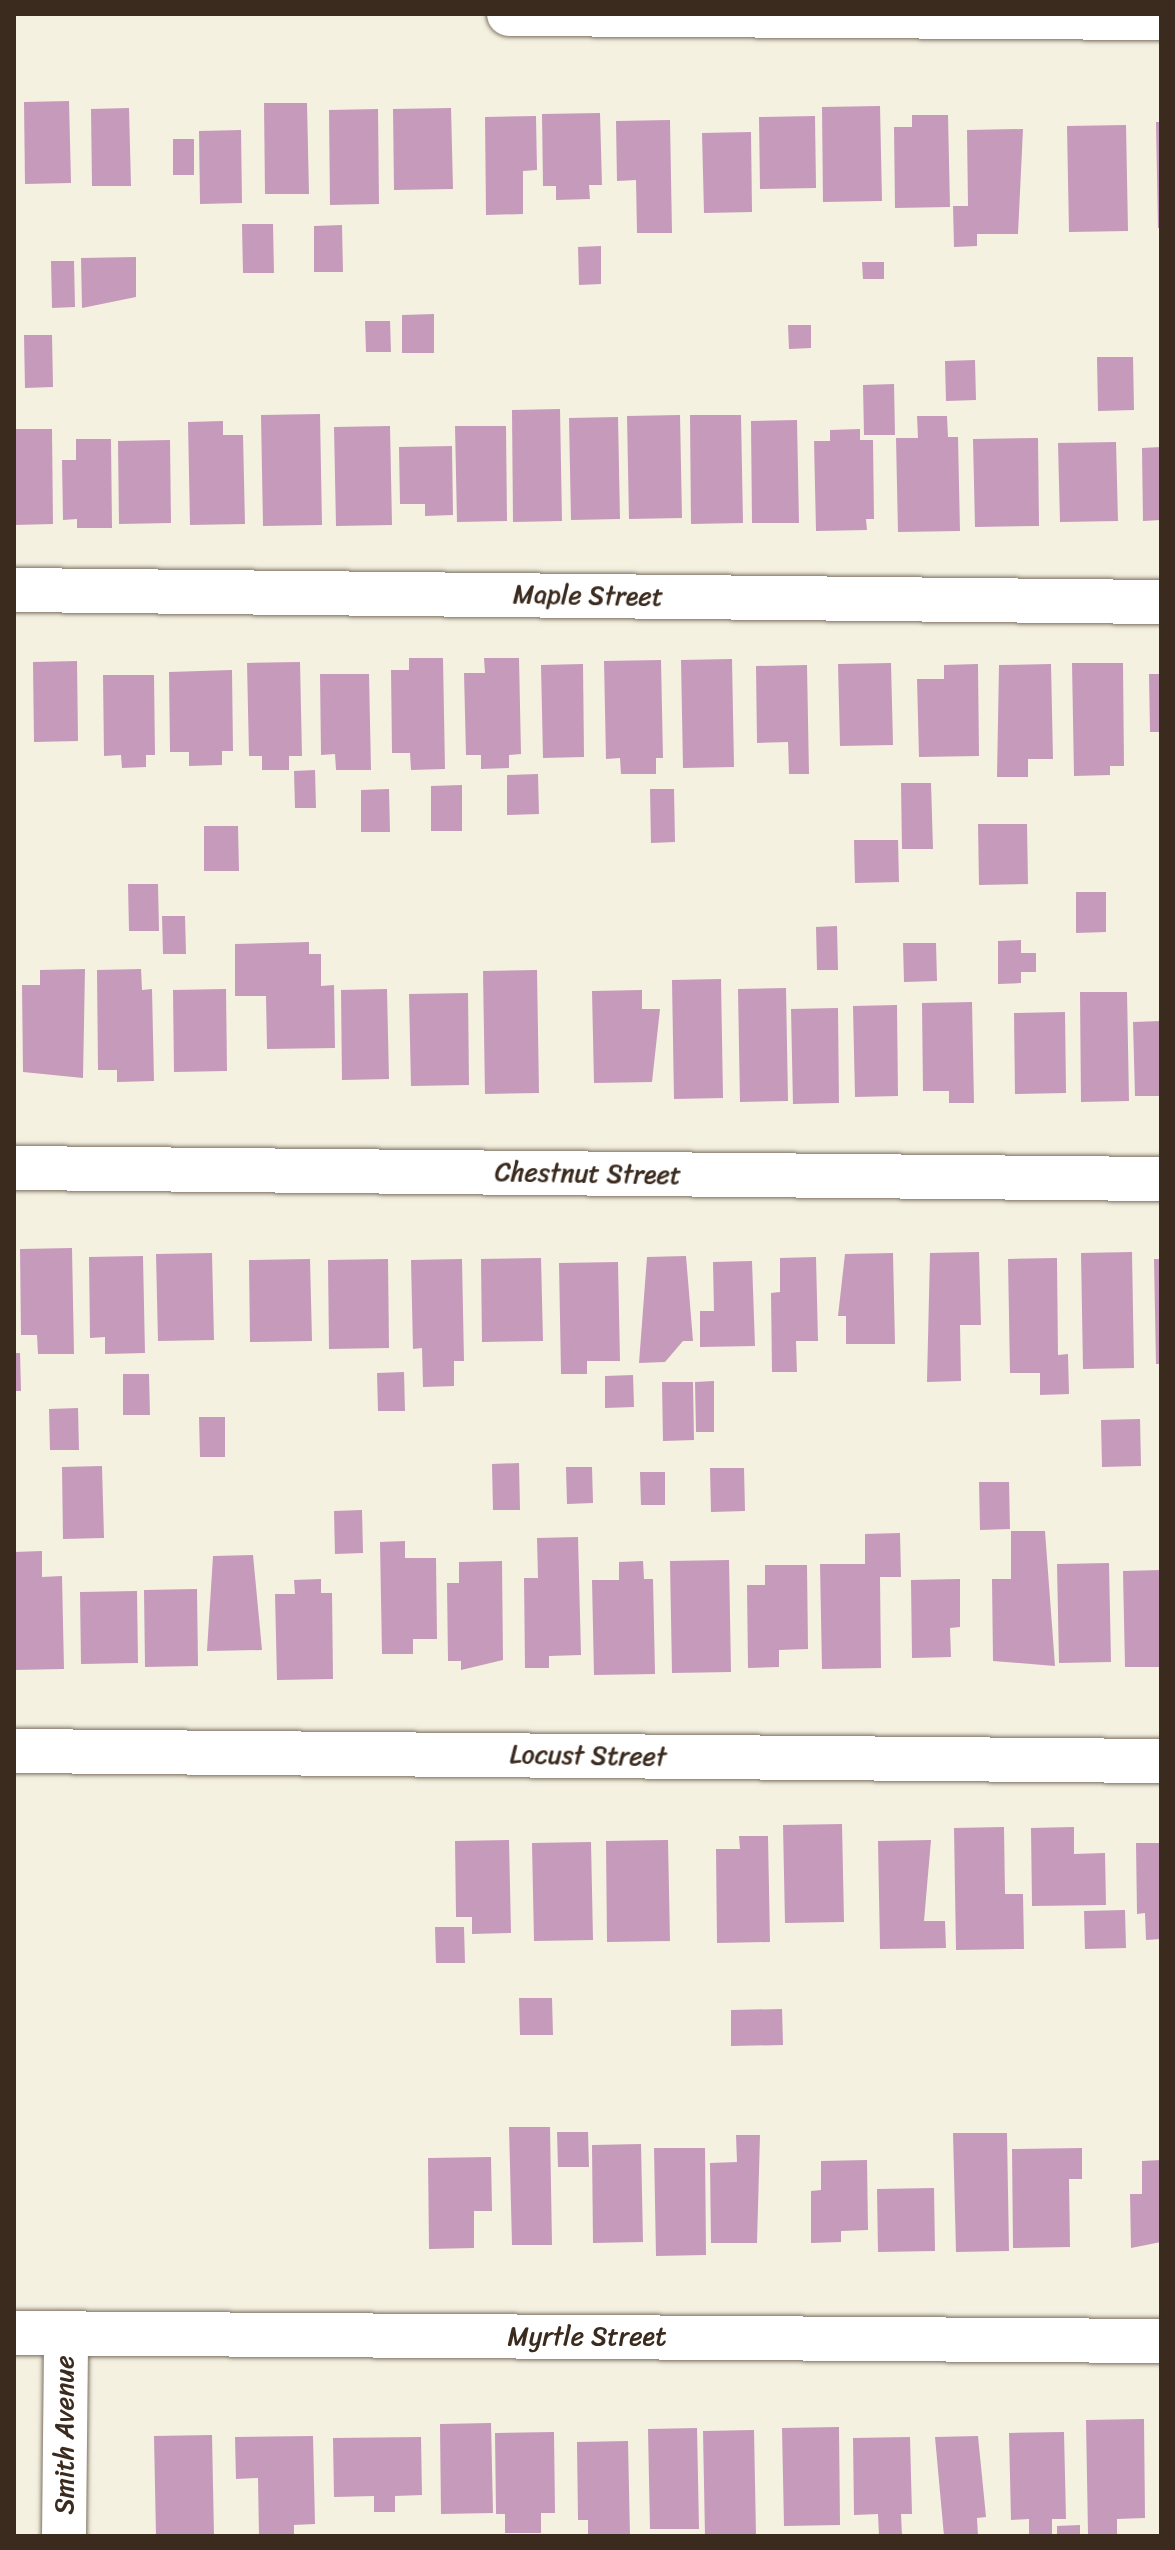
<!DOCTYPE html>
<html>
<head>
<meta charset="utf-8">
<style>
  body { margin:0 }
  #map { position:relative; width:1175px; height:2550px; overflow:hidden; background:#f4f1e1; font-family:Sriracha,sans-serif }
  div>[style] { position:absolute }
  .building>* { inset:0; background:#c69abb }
  .roads { filter:drop-shadow(0 0 2px #7c7062) drop-shadow(0 0 2px #7c7062) }
  .minor>* { height:44px; margin:-22px; padding:0 22px; transform-origin:22px; border-radius:22px; background:#fff }
  span { translate:-50% -50%; white-space:nowrap; text-align:center; line-height:1.15; -webkit-text-stroke:7px #fff; paint-order:stroke }
  .street-label { font-size:26px; color:#3b2a1e }
  .frame { position:absolute; inset:0; border:16px solid #3b2a1e; pointer-events:none }
</style>
</head>
<body>
<div id="map">
  <div class="building">
    <div style="clip-path:polygon(69px 101px,71px 183px,25px 184px,24px 102px)"></div>
    <div style="clip-path:polygon(264px 103px,307px 103px,309px 194px,265px 194px)"></div>
    <div style="clip-path:polygon(880px 106px,882px 201px,823px 202px,822px 107px)"></div>
    <div style="clip-path:polygon(129px 108px,131px 186px,92px 186px,91px 109px)"></div>
    <div style="clip-path:polygon(451px 108px,453px 189px,394px 190px,393px 109px)"></div>
    <div style="clip-path:polygon(378px 109px,379px 204px,330px 205px,329px 110px)"></div>
    <div style="clip-path:polygon(600px 113px,602px 185px,589px 185px,590px 199px,556px 200px,556px 186px,543px 186px,542px 114px)"></div>
    <div style="clip-path:polygon(912px 115px,948px 115px,950px 207px,895px 208px,894px 127px,912px 127px)"></div>
    <div style="clip-path:polygon(536px 116px,537px 170px,523px 171px,523px 214px,486px 215px,485px 117px)"></div>
    <div style="clip-path:polygon(815px 116px,816px 188px,760px 189px,759px 117px)"></div>
    <div style="clip-path:polygon(670px 120px,672px 233px,637px 233px,636px 180px,617px 181px,616px 121px)"></div>
    <div style="clip-path:polygon(1156px 122px,1161px 122px,1161px 228px,1158px 228px)"></div>
    <div style="clip-path:polygon(1126px 125px,1128px 231px,1069px 232px,1067px 126px)"></div>
    <div style="clip-path:polygon(1023px 129px,1018px 234px,977px 234px,977px 246px,954px 247px,953px 206px,968px 206px,967px 130px)"></div>
    <div style="clip-path:polygon(241px 130px,242px 203px,200px 204px,199px 131px)"></div>
    <div style="clip-path:polygon(751px 132px,752px 212px,704px 213px,702px 133px)"></div>
    <div style="clip-path:polygon(173px 139px,194px 139px,194px 175px,173px 175px)"></div>
    <div style="clip-path:polygon(242px 224px,273px 224px,274px 273px,243px 273px)"></div>
    <div style="clip-path:polygon(342px 225px,343px 272px,314px 272px,314px 226px)"></div>
    <div style="clip-path:polygon(601px 246px,601px 284px,579px 285px,578px 247px)"></div>
    <div style="clip-path:polygon(136px 257px,136px 297px,82px 308px,81px 258px)"></div>
    <div style="clip-path:polygon(51px 261px,74px 261px,75px 307px,52px 308px)"></div>
    <div style="clip-path:polygon(862px 262px,884px 262px,884px 279px,863px 279px)"></div>
    <div style="clip-path:polygon(434px 314px,434px 353px,402px 353px,402px 315px)"></div>
    <div style="clip-path:polygon(365px 321px,390px 321px,391px 352px,366px 352px)"></div>
    <div style="clip-path:polygon(788px 325px,811px 325px,811px 348px,789px 349px)"></div>
    <div style="clip-path:polygon(24px 335px,52px 335px,53px 387px,25px 388px)"></div>
    <div style="clip-path:polygon(1097px 357px,1133px 357px,1134px 410px,1098px 411px)"></div>
    <div style="clip-path:polygon(975px 360px,976px 400px,946px 401px,945px 361px)"></div>
    <div style="clip-path:polygon(894px 384px,895px 435px,864px 435px,863px 385px)"></div>
    <div style="clip-path:polygon(560px 409px,562px 521px,513px 522px,512px 410px)"></div>
    <div style="clip-path:polygon(320px 414px,322px 525px,263px 526px,261px 415px)"></div>
    <div style="clip-path:polygon(680px 415px,682px 518px,629px 519px,627px 416px)"></div>
    <div style="clip-path:polygon(690px 415px,741px 415px,743px 523px,691px 524px)"></div>
    <div style="clip-path:polygon(917px 416px,947px 416px,948px 437px,958px 437px,960px 531px,898px 532px,896px 438px,918px 438px)"></div>
    <div style="clip-path:polygon(618px 417px,620px 519px,571px 520px,569px 418px)"></div>
    <div style="clip-path:polygon(797px 420px,799px 523px,752px 523px,751px 421px)"></div>
    <div style="clip-path:polygon(223px 421px,223px 435px,243px 435px,245px 524px,190px 525px,188px 422px)"></div>
    <div style="clip-path:polygon(390px 426px,392px 525px,336px 526px,334px 427px)"></div>
    <div style="clip-path:polygon(455px 426px,506px 426px,507px 521px,457px 522px)"></div>
    <div style="clip-path:polygon(14px 429px,52px 429px,53px 524px,14px 525px)"></div>
    <div style="clip-path:polygon(860px 429px,860px 440px,873px 440px,874px 519px,866px 519px,867px 530px,816px 531px,814px 441px,830px 441px,830px 430px)"></div>
    <div style="clip-path:polygon(1038px 438px,1039px 526px,975px 527px,973px 439px)"></div>
    <div style="clip-path:polygon(76px 439px,111px 439px,112px 528px,77px 528px,77px 519px,63px 520px,62px 460px,76px 460px)"></div>
    <div style="clip-path:polygon(170px 440px,171px 523px,119px 524px,118px 441px)"></div>
    <div style="clip-path:polygon(1116px 442px,1118px 521px,1060px 522px,1058px 443px)"></div>
    <div style="clip-path:polygon(452px 446px,453px 515px,425px 516px,425px 504px,400px 504px,399px 447px)"></div>
    <div style="clip-path:polygon(1161px 447px,1161px 520px,1143px 521px,1142px 448px)"></div>
    <div style="clip-path:polygon(409px 658px,443px 658px,445px 769px,411px 770px,410px 753px,392px 753px,391px 670px,409px 670px)"></div>
    <div style="clip-path:polygon(484px 658px,519px 658px,521px 754px,509px 755px,509px 768px,481px 769px,481px 755px,466px 755px,464px 673px,485px 673px)"></div>
    <div style="clip-path:polygon(732px 659px,734px 767px,683px 768px,681px 660px)"></div>
    <div style="clip-path:polygon(661px 660px,663px 758px,656px 758px,656px 774px,621px 774px,620px 758px,606px 759px,604px 661px)"></div>
    <div style="clip-path:polygon(77px 661px,78px 741px,34px 742px,33px 662px)"></div>
    <div style="clip-path:polygon(300px 662px,302px 756px,289px 756px,289px 770px,262px 770px,262px 756px,249px 756px,247px 663px)"></div>
    <div style="clip-path:polygon(891px 663px,893px 745px,840px 746px,838px 664px)"></div>
    <div style="clip-path:polygon(1072px 663px,1123px 663px,1124px 766px,1110px 766px,1110px 775px,1074px 776px)"></div>
    <div style="clip-path:polygon(583px 664px,584px 757px,543px 758px,541px 665px)"></div>
    <div style="clip-path:polygon(978px 664px,979px 756px,919px 757px,917px 679px,944px 679px,944px 665px)"></div>
    <div style="clip-path:polygon(1051px 664px,1053px 759px,1028px 759px,1028px 777px,997px 777px,999px 665px)"></div>
    <div style="clip-path:polygon(807px 665px,809px 774px,789px 774px,788px 742px,757px 743px,756px 666px)"></div>
    <div style="clip-path:polygon(232px 670px,233px 751px,222px 751px,222px 765px,189px 766px,189px 752px,170px 752px,169px 672px)"></div>
    <div style="clip-path:polygon(320px 674px,369px 674px,371px 770px,336px 770px,335px 754px,321px 755px)"></div>
    <div style="clip-path:polygon(1149px 674px,1161px 674px,1161px 732px,1150px 732px)"></div>
    <div style="clip-path:polygon(103px 675px,154px 675px,155px 755px,146px 755px,146px 767px,122px 768px,121px 755px,104px 756px)"></div>
    <div style="clip-path:polygon(315px 770px,316px 808px,295px 808px,294px 771px)"></div>
    <div style="clip-path:polygon(538px 774px,539px 814px,507px 815px,507px 775px)"></div>
    <div style="clip-path:polygon(901px 783px,931px 783px,933px 849px,902px 849px)"></div>
    <div style="clip-path:polygon(462px 785px,462px 831px,431px 831px,431px 786px)"></div>
    <div style="clip-path:polygon(389px 789px,390px 832px,361px 832px,361px 790px)"></div>
    <div style="clip-path:polygon(650px 789px,674px 789px,675px 842px,651px 843px)"></div>
    <div style="clip-path:polygon(978px 824px,1027px 824px,1028px 884px,979px 885px)"></div>
    <div style="clip-path:polygon(204px 826px,238px 826px,239px 871px,204px 871px)"></div>
    <div style="clip-path:polygon(854px 840px,898px 840px,899px 882px,855px 883px)"></div>
    <div style="clip-path:polygon(128px 884px,158px 884px,159px 931px,129px 931px)"></div>
    <div style="clip-path:polygon(1076px 892px,1106px 892px,1106px 932px,1076px 933px)"></div>
    <div style="clip-path:polygon(162px 916px,185px 916px,186px 954px,163px 954px)"></div>
    <div style="clip-path:polygon(837px 926px,838px 970px,817px 970px,816px 927px)"></div>
    <div style="clip-path:polygon(1021px 940px,1021px 953px,1036px 953px,1036px 972px,1021px 972px,1021px 983px,998px 984px,998px 941px)"></div>
    <div style="clip-path:polygon(309px 942px,309px 954px,321px 954px,321px 986px,334px 985px,335px 1048px,267px 1049px,266px 996px,235px 996px,235px 944px)"></div>
    <div style="clip-path:polygon(903px 943px,936px 943px,937px 981px,904px 982px)"></div>
    <div style="clip-path:polygon(85px 969px,83px 1078px,23px 1072px,22px 985px,40px 985px,40px 970px)"></div>
    <div style="clip-path:polygon(141px 969px,142px 990px,152px 989px,154px 1081px,117px 1082px,117px 1070px,98px 1070px,97px 970px)"></div>
    <div style="clip-path:polygon(537px 970px,539px 1093px,485px 1094px,483px 971px)"></div>
    <div style="clip-path:polygon(721px 979px,723px 1098px,674px 1099px,672px 980px)"></div>
    <div style="clip-path:polygon(786px 988px,788px 1101px,740px 1102px,738px 989px)"></div>
    <div style="clip-path:polygon(226px 989px,227px 1071px,174px 1072px,173px 990px)"></div>
    <div style="clip-path:polygon(387px 989px,389px 1079px,342px 1080px,341px 990px)"></div>
    <div style="clip-path:polygon(642px 990px,642px 1009px,660px 1009px,652px 1082px,594px 1083px,592px 991px)"></div>
    <div style="clip-path:polygon(1080px 992px,1127px 992px,1129px 1101px,1081px 1102px)"></div>
    <div style="clip-path:polygon(468px 993px,469px 1085px,411px 1086px,409px 994px)"></div>
    <div style="clip-path:polygon(972px 1002px,974px 1103px,949px 1103px,949px 1091px,923px 1091px,922px 1003px)"></div>
    <div style="clip-path:polygon(897px 1005px,898px 1096px,855px 1097px,853px 1006px)"></div>
    <div style="clip-path:polygon(838px 1008px,839px 1103px,793px 1104px,791px 1009px)"></div>
    <div style="clip-path:polygon(1065px 1012px,1066px 1093px,1015px 1094px,1014px 1013px)"></div>
    <div style="clip-path:polygon(1161px 1021px,1161px 1096px,1135px 1096px,1133px 1022px)"></div>
    <div style="clip-path:polygon(72px 1248px,74px 1354px,38px 1354px,37px 1335px,21px 1335px,20px 1249px)"></div>
    <div style="clip-path:polygon(979px 1252px,981px 1325px,960px 1325px,961px 1381px,927px 1382px,930px 1253px)"></div>
    <div style="clip-path:polygon(1132px 1252px,1134px 1368px,1083px 1369px,1081px 1253px)"></div>
    <div style="clip-path:polygon(212px 1253px,214px 1340px,158px 1341px,156px 1254px)"></div>
    <div style="clip-path:polygon(893px 1253px,895px 1344px,846px 1344px,846px 1316px,838px 1316px,845px 1254px)"></div>
    <div style="clip-path:polygon(143px 1256px,145px 1353px,105px 1354px,105px 1337px,90px 1338px,89px 1257px)"></div>
    <div style="clip-path:polygon(686px 1256px,693px 1341px,683px 1341px,665px 1362px,639px 1363px,647px 1257px)"></div>
    <div style="clip-path:polygon(816px 1257px,818px 1341px,796px 1341px,797px 1372px,772px 1372px,771px 1293px,780px 1292px,780px 1258px)"></div>
    <div style="clip-path:polygon(541px 1258px,543px 1341px,482px 1342px,481px 1259px)"></div>
    <div style="clip-path:polygon(1057px 1258px,1058px 1355px,1068px 1354px,1069px 1394px,1040px 1395px,1040px 1373px,1010px 1373px,1008px 1259px)"></div>
    <div style="clip-path:polygon(310px 1259px,312px 1341px,250px 1342px,249px 1260px)"></div>
    <div style="clip-path:polygon(388px 1259px,389px 1348px,329px 1349px,328px 1260px)"></div>
    <div style="clip-path:polygon(462px 1259px,464px 1361px,454px 1361px,454px 1386px,423px 1387px,422px 1348px,413px 1349px,411px 1260px)"></div>
    <div style="clip-path:polygon(1154px 1259px,1161px 1259px,1161px 1364px,1156px 1364px)"></div>
    <div style="clip-path:polygon(752px 1261px,755px 1346px,700px 1347px,700px 1311px,714px 1311px,713px 1262px)"></div>
    <div style="clip-path:polygon(618px 1262px,620px 1361px,587px 1361px,587px 1374px,561px 1374px,559px 1263px)"></div>
    <div style="clip-path:polygon(14px 1353px,20px 1353px,21px 1391px,14px 1391px)"></div>
    <div style="clip-path:polygon(404px 1372px,405px 1411px,378px 1411px,377px 1373px)"></div>
    <div style="clip-path:polygon(123px 1374px,149px 1374px,150px 1415px,123px 1415px)"></div>
    <div style="clip-path:polygon(633px 1375px,634px 1407px,605px 1408px,605px 1376px)"></div>
    <div style="clip-path:polygon(714px 1381px,714px 1432px,696px 1432px,695px 1382px)"></div>
    <div style="clip-path:polygon(662px 1382px,693px 1382px,694px 1440px,663px 1441px)"></div>
    <div style="clip-path:polygon(78px 1408px,79px 1450px,50px 1450px,49px 1409px)"></div>
    <div style="clip-path:polygon(199px 1417px,225px 1417px,225px 1457px,200px 1457px)"></div>
    <div style="clip-path:polygon(1140px 1419px,1141px 1466px,1102px 1467px,1101px 1420px)"></div>
    <div style="clip-path:polygon(519px 1463px,520px 1510px,493px 1510px,492px 1464px)"></div>
    <div style="clip-path:polygon(102px 1466px,104px 1538px,63px 1539px,62px 1467px)"></div>
    <div style="clip-path:polygon(566px 1467px,592px 1467px,593px 1503px,567px 1504px)"></div>
    <div style="clip-path:polygon(710px 1468px,744px 1468px,745px 1511px,711px 1512px)"></div>
    <div style="clip-path:polygon(640px 1472px,665px 1472px,665px 1505px,641px 1505px)"></div>
    <div style="clip-path:polygon(979px 1482px,1009px 1482px,1010px 1529px,980px 1530px)"></div>
    <div style="clip-path:polygon(362px 1510px,363px 1553px,335px 1554px,334px 1511px)"></div>
    <div style="clip-path:polygon(1011px 1531px,1045px 1531px,1055px 1666px,993px 1661px,992px 1579px,1011px 1579px)"></div>
    <div style="clip-path:polygon(900px 1533px,901px 1577px,880px 1577px,881px 1668px,822px 1669px,820px 1564px,865px 1564px,865px 1534px)"></div>
    <div style="clip-path:polygon(578px 1537px,581px 1655px,549px 1656px,549px 1668px,525px 1668px,524px 1578px,538px 1578px,537px 1538px)"></div>
    <div style="clip-path:polygon(405px 1541px,405px 1558px,436px 1558px,437px 1639px,413px 1639px,413px 1654px,382px 1654px,380px 1542px)"></div>
    <div style="clip-path:polygon(42px 1551px,42px 1577px,62px 1576px,64px 1669px,14px 1670px,14px 1552px)"></div>
    <div style="clip-path:polygon(253px 1555px,262px 1650px,207px 1651px,213px 1556px)"></div>
    <div style="clip-path:polygon(729px 1560px,731px 1672px,672px 1673px,670px 1561px)"></div>
    <div style="clip-path:polygon(502px 1561px,503px 1660px,461px 1670px,461px 1661px,448px 1661px,447px 1583px,459px 1583px,459px 1562px)"></div>
    <div style="clip-path:polygon(643px 1561px,644px 1579px,653px 1579px,655px 1674px,594px 1675px,592px 1580px,619px 1580px,619px 1562px)"></div>
    <div style="clip-path:polygon(1109px 1563px,1111px 1662px,1059px 1663px,1057px 1564px)"></div>
    <div style="clip-path:polygon(765px 1565px,807px 1565px,808px 1649px,779px 1650px,779px 1667px,748px 1668px,747px 1585px,765px 1585px)"></div>
    <div style="clip-path:polygon(1161px 1570px,1161px 1667px,1125px 1667px,1123px 1571px)"></div>
    <div style="clip-path:polygon(321px 1579px,321px 1593px,332px 1593px,333px 1679px,277px 1680px,275px 1594px,295px 1594px,294px 1580px)"></div>
    <div style="clip-path:polygon(960px 1579px,960px 1627px,950px 1628px,951px 1657px,912px 1658px,911px 1580px)"></div>
    <div style="clip-path:polygon(197px 1589px,198px 1666px,145px 1667px,144px 1590px)"></div>
    <div style="clip-path:polygon(137px 1591px,138px 1663px,81px 1664px,80px 1592px)"></div>
    <div style="clip-path:polygon(842px 1824px,844px 1922px,785px 1923px,783px 1825px)"></div>
    <div style="clip-path:polygon(1004px 1827px,1005px 1894px,1023px 1894px,1024px 1949px,956px 1950px,954px 1828px)"></div>
    <div style="clip-path:polygon(1074px 1827px,1074px 1854px,1105px 1853px,1106px 1905px,1032px 1906px,1031px 1828px)"></div>
    <div style="clip-path:polygon(739px 1836px,768px 1836px,770px 1942px,717px 1943px,716px 1849px,740px 1849px)"></div>
    <div style="clip-path:polygon(509px 1840px,511px 1933px,472px 1934px,472px 1917px,456px 1917px,455px 1841px)"></div>
    <div style="clip-path:polygon(668px 1840px,670px 1941px,607px 1942px,606px 1841px)"></div>
    <div style="clip-path:polygon(931px 1840px,924px 1921px,945px 1921px,946px 1948px,880px 1949px,878px 1841px)"></div>
    <div style="clip-path:polygon(591px 1842px,593px 1940px,534px 1941px,532px 1843px)"></div>
    <div style="clip-path:polygon(1136px 1843px,1161px 1843px,1161px 1939px,1146px 1940px,1145px 1913px,1137px 1914px)"></div>
    <div style="clip-path:polygon(1125px 1910px,1126px 1948px,1085px 1949px,1084px 1911px)"></div>
    <div style="clip-path:polygon(435px 1927px,464px 1927px,465px 1963px,436px 1963px)"></div>
    <div style="clip-path:polygon(519px 1998px,552px 1998px,553px 2035px,520px 2035px)"></div>
    <div style="clip-path:polygon(782px 2009px,783px 2045px,731px 2046px,731px 2010px)"></div>
    <div style="clip-path:polygon(509px 2127px,550px 2127px,552px 2245px,512px 2245px)"></div>
    <div style="clip-path:polygon(557px 2132px,588px 2132px,589px 2167px,558px 2167px)"></div>
    <div style="clip-path:polygon(953px 2133px,1007px 2133px,1009px 2251px,956px 2252px)"></div>
    <div style="clip-path:polygon(736px 2135px,760px 2135px,757px 2243px,711px 2243px,710px 2163px,737px 2162px)"></div>
    <div style="clip-path:polygon(641px 2144px,643px 2242px,593px 2243px,592px 2145px)"></div>
    <div style="clip-path:polygon(654px 2148px,705px 2148px,706px 2255px,656px 2256px)"></div>
    <div style="clip-path:polygon(1082px 2148px,1082px 2179px,1069px 2179px,1070px 2247px,1013px 2248px,1012px 2149px)"></div>
    <div style="clip-path:polygon(491px 2157px,492px 2211px,474px 2211px,474px 2248px,429px 2249px,428px 2158px)"></div>
    <div style="clip-path:polygon(867px 2160px,868px 2230px,841px 2231px,841px 2242px,811px 2243px,811px 2191px,821px 2190px,821px 2161px)"></div>
    <div style="clip-path:polygon(1161px 2160px,1161px 2242px,1131px 2248px,1130px 2194px,1142px 2194px,1142px 2161px)"></div>
    <div style="clip-path:polygon(934px 2188px,935px 2251px,878px 2252px,877px 2189px)"></div>
    <div style="clip-path:polygon(1144px 2419px,1145px 2518px,1117px 2519px,1117px 2534px,1088px 2534px,1086px 2420px)"></div>
    <div style="clip-path:polygon(491px 2423px,493px 2513px,441px 2514px,440px 2424px)"></div>
    <div style="clip-path:polygon(839px 2427px,840px 2525px,784px 2526px,782px 2428px)"></div>
    <div style="clip-path:polygon(697px 2428px,699px 2529px,650px 2529px,648px 2429px)"></div>
    <div style="clip-path:polygon(754px 2430px,756px 2536px,705px 2536px,703px 2431px)"></div>
    <div style="clip-path:polygon(554px 2432px,555px 2513px,541px 2513px,541px 2533px,505px 2533px,505px 2514px,496px 2514px,495px 2433px)"></div>
    <div style="clip-path:polygon(1064px 2432px,1066px 2519px,1052px 2519px,1052px 2536px,1029px 2536px,1029px 2519px,1011px 2520px,1009px 2433px)"></div>
    <div style="clip-path:polygon(212px 2435px,214px 2536px,156px 2536px,154px 2436px)"></div>
    <div style="clip-path:polygon(313px 2436px,315px 2524px,294px 2525px,294px 2536px,259px 2536px,258px 2478px,236px 2479px,235px 2437px)"></div>
    <div style="clip-path:polygon(978px 2436px,986px 2517px,977px 2518px,978px 2536px,944px 2536px,935px 2437px)"></div>
    <div style="clip-path:polygon(421px 2437px,422px 2495px,395px 2496px,395px 2512px,374px 2512px,374px 2496px,334px 2497px,333px 2438px)"></div>
    <div style="clip-path:polygon(910px 2437px,912px 2514px,901px 2514px,902px 2536px,879px 2536px,878px 2514px,854px 2515px,853px 2438px)"></div>
    <div style="clip-path:polygon(628px 2441px,630px 2536px,588px 2536px,588px 2520px,578px 2520px,577px 2442px)"></div>
    <div style="clip-path:polygon(1080px 2525px,1080px 2536px,1057px 2536px,1057px 2526px)"></div>
  </div>
  <div class="roads">
    <div class="minor">
      <div style="left:509px;top:14px;width:652px;rotate:0.35deg"></div>
      <div style="left:14px;top:590px;width:1147px;rotate:0.6deg"></div>
      <div style="left:14px;top:1168px;width:1147px;rotate:0.55deg"></div>
      <div style="left:14px;top:1751px;width:1147px;rotate:0.5deg"></div>
      <div style="left:14px;top:2333px;width:1147px;rotate:0.4deg"></div>
      <div style="left:64px;top:2536px;width:203px;rotate:-89.4deg"></div>
    </div>
  </div>
  <div class="street-label">
    <span style="left:588px;top:596px;rotate:1deg">Maple Street</span>
    <span style="left:588px;top:1174px;rotate:1deg">Chestnut Street</span>
    <span style="left:588px;top:1756px;rotate:1deg">Locust Street</span>
    <span style="left:587px;top:2337px">Myrtle Street</span>
    <span style="left:65px;top:2435px;rotate:-90deg">Smith Avenue</span>
  </div>
  <div class="frame"></div>
</div>
</body>
</html>
